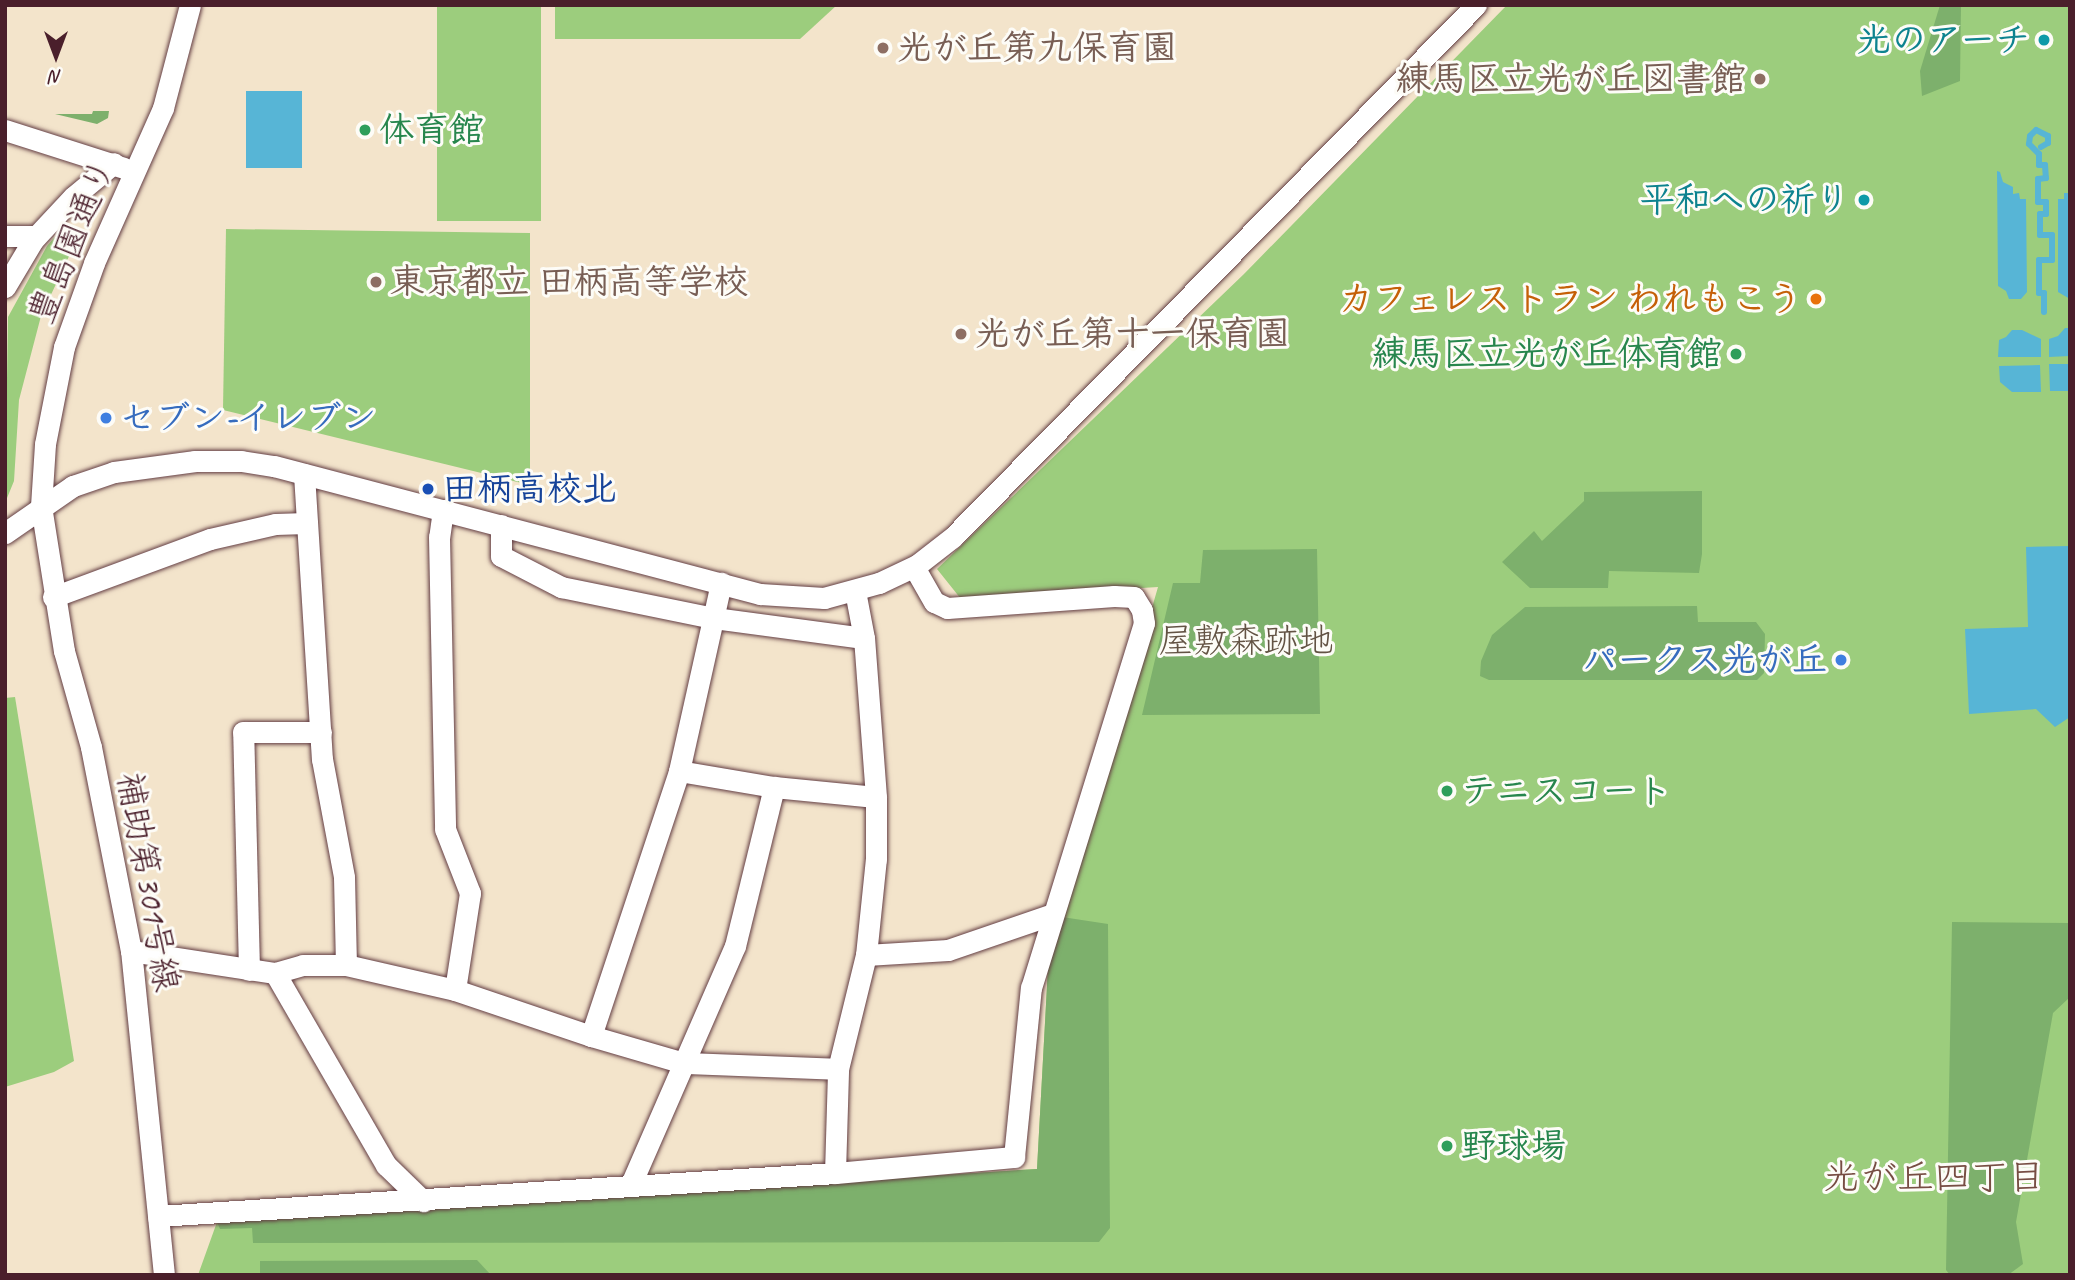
<!DOCTYPE html>
<html>
<head>
<meta charset="utf-8">
<style>
  body { margin:0 }
  #map { position:relative; width:2075px; height:1280px; overflow:hidden; background:#f3e4cb; font-family:Caveat,"Klee One",sans-serif }
  div>[style] { position:absolute }
  .green>* { inset:0; background:#9ccd7d }
  .forest>* { inset:0; background:#7db06c }
  .water>* { inset:0; background:#57b5d6 }
  .stream>* { height:6px; margin:-3px; padding:0 3px; transform-origin:3px; border-radius:3px; background:#57b5d6 }
  .roads { filter:drop-shadow(0 0 2px #633d43) drop-shadow(0 0 2px #633d43) }
  .minor>* { height:21px; margin:-10.5px; padding:0 10.5px; transform-origin:10.5px; border-radius:10.5px; background:#fff }
  .dots>* { width:19px; height:19px; translate:-50% -50%; box-sizing:border-box; border:4px solid #fdfcf7; border-radius:50% }
  span { translate:-50% -50%; white-space:nowrap; text-align:center; line-height:1.15; -webkit-text-stroke:6px #fdfcf7; paint-order:stroke }
  .culture-label { font-size:35px; color:#0d838f; font-weight:700 }
  .right { translate:-100% -50%; text-align:right }
  .education-label { font-size:35px; color:#785e54; font-weight:700 }
  .left { translate:0 -50%; text-align:left }
  .leisure-label { font-size:35px; color:#27864d; font-weight:700 }
  .street-label { font-size:35px; color:#4a1f2b }
  .food-label { font-size:35px; color:#c56008; font-weight:700 }
  .shop-label { font-size:35px; color:#366cbe; font-weight:700 }
  .transit-label { font-size:35px; color:#164399; font-weight:700 }
  .park-label { font-size:35px; color:#635344 }
  .neighbourhood-label { font-size:37px; color:#774d43 }
  .frame { position:absolute; inset:0; border:7px solid #4a1f2b; pointer-events:none }
  .north { position:absolute; left:21px; top:21px; width:70px; height:70px; -webkit-text-stroke:5px #fdfcf7; paint-order:stroke; rotate:180deg; font-size:19px; font-weight:700; line-height:28px; text-align:center; color:#4a1f2b }
  .north::after { content:''; display:block; margin:auto; width:24px; height:32px; background:#4a1f2b; clip-path:polygon(50% 0,100% 100%,50% 72%,0 100%) }
</style>
</head>
<body>
<div id="map">
  <div class="green">
    <div style="clip-path:polygon(437px 5px,541px 5px,541px 221px,437px 221px)"></div>
    <div style="clip-path:polygon(555px 5px,837px 5px,800px 39px,555px 39px)"></div>
    <div style="clip-path:polygon(1507px 5px,2070px 5px,2070px 1275px,198px 1275px,217px 1222px,1037px 1169px,1048px 968px,1158px 587px,961px 599px,937px 569px,1244px 274px)"></div>
    <div style="clip-path:polygon(72px 225px,79px 229px,79px 235px,41px 316px,19px 400px,14px 481px,5px 503px,8px 317px,47px 246px,59px 232px)"></div>
    <div style="clip-path:polygon(226px 229px,530px 233px,530px 485px,223px 410px)"></div>
    <div style="clip-path:polygon(15px 697px,74px 1061px,54px 1072px,5px 1087px,5px 698px)"></div>
  </div>
  <div class="forest">
    <div style="clip-path:polygon(1940px 5px,1961px 5px,1960px 81px,1922px 96px,1920px 71px)"></div>
    <div style="clip-path:polygon(93px 111px,109px 111px,108px 118px,97px 124px,55px 114px,92px 114px)"></div>
    <div style="clip-path:polygon(1702px 491px,1702px 554px,1699px 573px,1609px 571px,1608px 588px,1530px 588px,1502px 562px,1534px 531px,1542px 541px,1584px 501px,1584px 492px)"></div>
    <div style="clip-path:polygon(1317px 549px,1320px 714px,1142px 715px,1173px 583px,1200px 583px,1203px 550px)"></div>
    <div style="clip-path:polygon(1697px 606px,1698px 622px,1756px 622px,1765px 634px,1764px 673px,1757px 680px,1489px 680px,1480px 676px,1481px 661px,1492px 635px,1525px 607px)"></div>
    <div style="clip-path:polygon(1062px 917px,1108px 924px,1110px 1228px,1099px 1242px,253px 1243px,252px 1228px,220px 1229px,217px 1222px,1037px 1169px,1048px 968px)"></div>
    <div style="clip-path:polygon(1952px 922px,2070px 923px,2070px 997px,2053px 1013px,2016px 1222px,2023px 1264px,2008px 1275px,1950px 1275px,1946px 1270px)"></div>
    <div style="clip-path:polygon(477px 1260px,491px 1275px,260px 1275px,260px 1261px)"></div>
  </div>
  <div class="water">
    <div style="clip-path:polygon(246px 91px,302px 91px,302px 168px,246px 168px)"></div>
    <div style="clip-path:polygon(1997px 171px,2000px 172px,2003px 182px,2013px 187px,2013px 194px,2019px 193px,2020px 199px,2026px 199px,2027px 292px,2021px 299px,2009px 299px,2006px 291px,1998px 286px)"></div>
    <div style="clip-path:polygon(2064px 193px,2070px 193px,2070px 299px,2058px 292px,2058px 199px,2064px 199px)"></div>
    <div style="clip-path:polygon(2065px 328px,2070px 328px,2070px 356px,2049px 357px,2049px 339px,2058px 336px)"></div>
    <div style="clip-path:polygon(2012px 330px,2022px 330px,2041px 339px,2041px 357px,1998px 357px,1999px 340px,2006px 337px)"></div>
    <div style="clip-path:polygon(2049px 364px,2070px 364px,2070px 391px,2050px 391px)"></div>
    <div style="clip-path:polygon(2040px 365px,2041px 392px,2012px 392px,2000px 382px,1999px 366px)"></div>
    <div style="clip-path:polygon(2070px 546px,2070px 717px,2055px 727px,2036px 709px,1969px 714px,1965px 629px,2028px 627px,2026px 547px)"></div>
  </div>
  <div class="stream">
    <div style="left:2041px;top:147px;width:8px;rotate:-30deg"></div>
    <div style="left:2048px;top:143px;width:7px;rotate:-90deg"></div>
    <div style="left:2048px;top:136px;width:13px;rotate:-153deg"></div>
    <div style="left:2036px;top:130px;width:8px;rotate:135deg"></div>
    <div style="left:2030px;top:136px;width:8px;rotate:97deg"></div>
    <div style="left:2029px;top:144px;width:14px;rotate:45deg"></div>
    <div style="left:2039px;top:154px;width:11px;rotate:90deg"></div>
    <div style="left:2039px;top:165px;width:6px"></div>
    <div style="left:2045px;top:165px;width:13px;rotate:86deg"></div>
    <div style="left:2046px;top:178px;width:8px;rotate:173deg"></div>
    <div style="left:2038px;top:179px;width:23px;rotate:90deg"></div>
    <div style="left:2038px;top:202px;width:8px"></div>
    <div style="left:2046px;top:202px;width:12px;rotate:90deg"></div>
    <div style="left:2046px;top:214px;width:6px;rotate:180deg"></div>
    <div style="left:2040px;top:214px;width:21px;rotate:90deg"></div>
    <div style="left:2040px;top:235px;width:12px"></div>
    <div style="left:2052px;top:235px;width:25px;rotate:90deg"></div>
    <div style="left:2052px;top:260px;width:13px;rotate:180deg"></div>
    <div style="left:2039px;top:260px;width:33px;rotate:90deg"></div>
    <div style="left:2039px;top:293px;width:5px"></div>
    <div style="left:2044px;top:293px;width:19px;rotate:90deg"></div>
  </div>
  <div class="roads">
    <div class="minor">
      <div style="left:5px;top:130px;width:125px;rotate:17.7deg"></div>
      <div style="left:5px;top:236px;width:31px"></div>
      <div style="left:5px;top:287px;width:55px;rotate:-59.2deg"></div>
      <div style="left:33px;top:240px;width:59px;rotate:-47.1deg"></div>
      <div style="left:73px;top:197px;width:53px;rotate:-39.7deg"></div>
      <div style="left:304px;top:474px;width:286px;rotate:86.4deg"></div>
      <div style="left:322px;top:759px;width:120px;rotate:79.4deg"></div>
      <div style="left:344px;top:877px;width:88px;rotate:88.7deg"></div>
      <div style="left:443px;top:510px;width:27px;rotate:98deg"></div>
      <div style="left:439px;top:537px;width:292px;rotate:88.8deg"></div>
      <div style="left:445px;top:829px;width:69px;rotate:68.7deg"></div>
      <div style="left:470px;top:893px;width:98px;rotate:98.8deg"></div>
      <div style="left:501px;top:525px;width:31px;rotate:90deg"></div>
      <div style="left:501px;top:556px;width:68px;rotate:27.3deg"></div>
      <div style="left:561px;top:587px;width:156px;rotate:11.5deg"></div>
      <div style="left:714px;top:618px;width:151px;rotate:7.6deg"></div>
      <div style="left:5px;top:533px;width:83px;rotate:-34.7deg"></div>
      <div style="left:73px;top:486px;width:43px;rotate:-18.9deg"></div>
      <div style="left:114px;top:472px;width:82px;rotate:-7.7deg"></div>
      <div style="left:195px;top:461px;width:46px"></div>
      <div style="left:241px;top:461px;width:33px;rotate:9deg"></div>
      <div style="left:274px;top:466px;width:503px;rotate:14.76deg"></div>
      <div style="left:760px;top:594px;width:64px;rotate:3.6deg"></div>
      <div style="left:824px;top:598px;width:57px;rotate:-15.3deg"></div>
      <div style="left:879px;top:583px;width:42px;rotate:-25.3deg"></div>
      <div style="left:917px;top:565px;width:46px;rotate:-37.9deg"></div>
      <div style="left:953px;top:537px;width:746px;rotate:-45.49deg"></div>
      <div style="left:53px;top:597px;width:167px;rotate:-20.3deg"></div>
      <div style="left:210px;top:539px;width:67px;rotate:-13deg"></div>
      <div style="left:275px;top:524px;width:32px;rotate:-2deg"></div>
      <div style="left:679px;top:771px;width:96px;rotate:9.6deg"></div>
      <div style="left:774px;top:787px;width:102px;rotate:5.6deg"></div>
      <div style="left:131px;top:951px;width:146px;rotate:8.7deg"></div>
      <div style="left:275px;top:973px;width:29px;rotate:-16deg"></div>
      <div style="left:303px;top:965px;width:43px"></div>
      <div style="left:346px;top:965px;width:112px;rotate:12.9deg"></div>
      <div style="left:455px;top:990px;width:144px;rotate:18.7deg"></div>
      <div style="left:591px;top:1036px;width:97px;rotate:16.2deg"></div>
      <div style="left:684px;top:1063px;width:154px;rotate:2.2deg"></div>
      <div style="left:866px;top:955px;width:82px;rotate:-3.5deg"></div>
      <div style="left:948px;top:950px;width:111px;rotate:-18.9deg"></div>
      <div style="left:249px;top:970px;width:238px;rotate:-91.4deg"></div>
      <div style="left:243px;top:732px;width:78px"></div>
      <div style="left:275px;top:973px;width:222px;rotate:60deg"></div>
      <div style="left:386px;top:1165px;width:52px;rotate:44.2deg"></div>
      <div style="left:591px;top:1036px;width:279px;rotate:-71.6deg"></div>
      <div style="left:679px;top:771px;width:193px;rotate:-77.4deg"></div>
      <div style="left:835px;top:1173px;width:104px;rotate:-88.3deg"></div>
      <div style="left:838px;top:1069px;width:117px;rotate:-76.2deg"></div>
      <div style="left:866px;top:955px;width:97px;rotate:-84.1deg"></div>
      <div style="left:876px;top:859px;width:62px;rotate:-90deg"></div>
      <div style="left:876px;top:797px;width:159px;rotate:-94.3deg"></div>
      <div style="left:864px;top:638px;width:48px;rotate:-100.8deg"></div>
      <div style="left:631px;top:1184px;width:260px;rotate:-66.4deg"></div>
      <div style="left:735px;top:946px;width:164px;rotate:-76.2deg"></div>
      <div style="left:158px;top:1216px;width:678px;rotate:-3.63deg"></div>
      <div style="left:835px;top:1173px;width:180px;rotate:-5.1deg"></div>
      <div style="left:1014px;top:1157px;width:170px;rotate:-84.3deg"></div>
      <div style="left:1031px;top:988px;width:382px;rotate:-72.8deg"></div>
      <div style="left:1144px;top:623px;width:13px;rotate:-99deg"></div>
      <div style="left:1142px;top:610px;width:15px;rotate:-122deg"></div>
      <div style="left:1134px;top:597px;width:20px;rotate:-177deg"></div>
      <div style="left:1114px;top:596px;width:167px;rotate:175.9deg"></div>
      <div style="left:947px;top:608px;width:14px;rotate:-155deg"></div>
      <div style="left:934px;top:602px;width:40px;rotate:-119.7deg"></div>
      <div style="left:164px;top:1275px;width:326px;rotate:-95.8deg"></div>
      <div style="left:131px;top:951px;width:208px;rotate:-101.1deg"></div>
      <div style="left:91px;top:747px;width:100px;rotate:-105.7deg"></div>
      <div style="left:64px;top:651px;width:147px;rotate:-99deg"></div>
      <div style="left:41px;top:506px;width:62px;rotate:-86.3deg"></div>
      <div style="left:45px;top:444px;width:99px;rotate:-78.9deg"></div>
      <div style="left:64px;top:347px;width:89px;rotate:-70.3deg"></div>
      <div style="left:94px;top:263px;width:170px;rotate:-66deg"></div>
      <div style="left:163px;top:108px;width:106px;rotate:-75.3deg"></div>
    </div>
  </div>
  <div class="dots">
    <div style="left:2044px;top:40px;background:#0f9aa8"></div>
    <div style="left:883px;top:48px;background:#8d6e63"></div>
    <div style="left:1760px;top:79px;background:#8d6e63"></div>
    <div style="left:365px;top:130px;background:#2e9e5b"></div>
    <div style="left:1864px;top:200px;background:#0f9aa8"></div>
    <div style="left:376px;top:282px;background:#8d6e63"></div>
    <div style="left:1816px;top:299px;background:#e8710a"></div>
    <div style="left:961px;top:334px;background:#8d6e63"></div>
    <div style="left:1736px;top:354px;background:#2e9e5b"></div>
    <div style="left:106px;top:418px;background:#3f7fe0"></div>
    <div style="left:428px;top:489px;background:#1a4fb4"></div>
    <div style="left:1841px;top:660px;background:#3f7fe0"></div>
    <div style="left:1447px;top:791px;background:#2e9e5b"></div>
    <div style="left:1447px;top:1146px;background:#2e9e5b"></div>
  </div>
  <div class="culture-label">
    <span class="right" style="left:2030px;top:40px">光のアーチ</span>
    <span class="right" style="left:1850px;top:200px">平和への祈り</span>
  </div>
  <div class="education-label">
    <span class="left" style="left:897px;top:48px">光が丘第九保育園</span>
    <span class="right" style="left:1746px;top:79px">練馬区立光が丘図書館</span>
    <span class="left" style="left:390px;top:282px">東京都立 田柄高等学校</span>
    <span class="left" style="left:975px;top:334px">光が丘第十一保育園</span>
  </div>
  <div class="leisure-label">
    <span class="left" style="left:379px;top:130px">体育館</span>
    <span class="right" style="left:1722px;top:354px">練馬区立光が丘体育館</span>
    <span class="left" style="left:1461px;top:791px">テニスコート</span>
    <span class="left" style="left:1461px;top:1146px">野球場</span>
  </div>
  <div class="street-label">
    <span style="left:72px;top:241px;rotate:-68deg">豊島園通り</span>
    <span style="left:148px;top:882px;rotate:80deg">補助第301号線</span>
  </div>
  <div class="food-label">
    <span class="right" style="left:1802px;top:299px">カフェレストラン われもこう</span>
  </div>
  <div class="shop-label">
    <span class="left" style="left:120px;top:418px">セブン-イレブン</span>
    <span class="right" style="left:1827px;top:660px">パークス光が丘</span>
  </div>
  <div class="transit-label">
    <span class="left" style="left:442px;top:489px">田柄高校北</span>
  </div>
  <div class="park-label">
    <span style="left:1246px;top:641px">屋敷森跡地</span>
  </div>
  <div class="neighbourhood-label">
    <span style="left:1934px;top:1177px">光が丘四丁目</span>
  </div>
  <div class="frame"></div>
  <div class="north">N</div>
</div>
</body>
</html>
